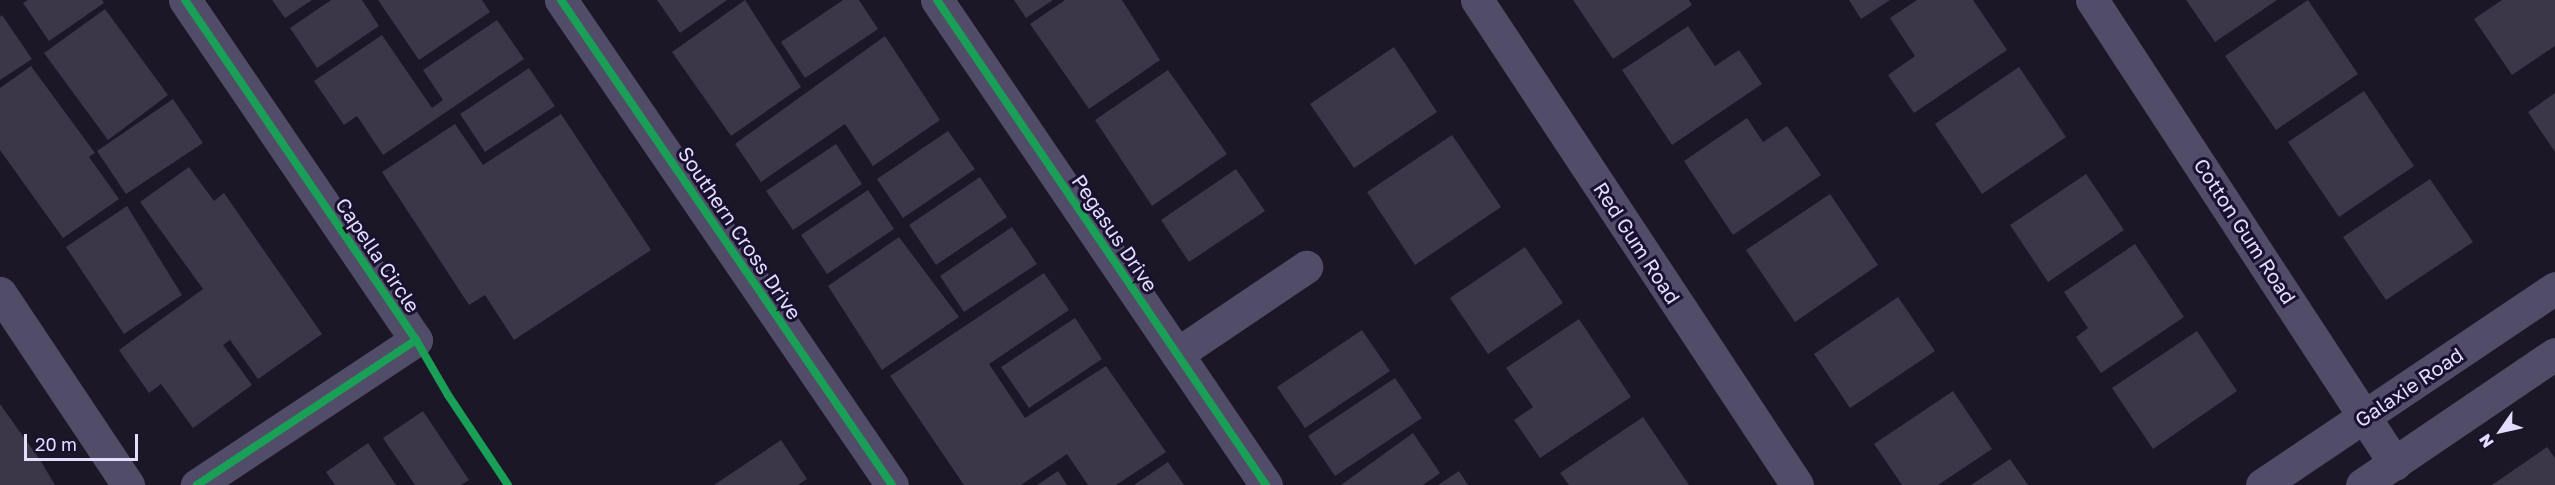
<!DOCTYPE html>
<html>
<head>
<meta charset="utf-8">
<style>
  body { margin:0 }
  #map { position:relative; width:2555px; height:485px; overflow:hidden; background:#1c1727; font-family:"Golos Text",sans-serif }
  div>[style] { position:absolute }
  .building>* { inset:0; background:#3b3648 }
  .minor>* { height:33px; margin:-16.5px; padding:0 16.5px; transform-origin:16.5px; border-radius:16.5px; background:#514d68 }
  .tertiary>* { height:33px; margin:-16.5px; padding:0 16.5px; transform-origin:16.5px; border-radius:16.5px; background:#514d68 }
  .cycleway>* { height:8px; margin:-4px; padding:0 4px; transform-origin:4px; border-radius:4px; background:#1a9f57 }
  span { translate:-50% -50%; white-space:nowrap; text-align:center; line-height:1.15; -webkit-text-stroke:6px #19112d; paint-order:stroke }
  .street-label { font-size:20px; color:#e4ddff }
  .north { position:absolute; left:2471px; top:401px; width:60px; height:60px; -webkit-text-stroke:4px #19112d; paint-order:stroke; rotate:236deg; font-size:16px; font-weight:700; line-height:24px; text-align:center; color:#e4ddff }
  .north::after { content:''; display:block; margin:auto; width:21px; height:27px; background:#e4ddff; clip-path:polygon(50% 0,100% 100%,50% 72%,0 100%) }
  .scale { position:absolute; left:24px; top:434px; width:114px; height:27px; box-sizing:border-box; border:3px solid #e4ddff; border-top:0; padding-left:8px; font-size:18px; line-height:21px; white-space:nowrap; color:#e4ddff; -webkit-text-stroke:4px #19112d; paint-order:stroke }
</style>
</head>
<body>
<div id="map">
  <div class="building">
    <div style="clip-path:polygon(28px 0,102px 0,104px 3px,49px 41px,23px 3px)"></div>
    <div style="clip-path:polygon(272px 0,312px 0,285px 18px)"></div>
    <div style="clip-path:polygon(331px 0,362px 0,379px 26px,317px 68px,290px 28px)"></div>
    <div style="clip-path:polygon(378px 0,482px 0,490px 12px,419px 60px)"></div>
    <div style="clip-path:polygon(657px 0,727px 0,680px 33px)"></div>
    <div style="clip-path:polygon(745px 0,801px 87px,731px 136px,672px 52px)"></div>
    <div style="clip-path:polygon(843px 0,859px 0,878px 29px,805px 78px,781px 42px)"></div>
    <div style="clip-path:polygon(1014px 0,1053px 0,1026px 18px)"></div>
    <div style="clip-path:polygon(1065px 0,1122px 0,1160px 60px,1089px 109px,1030px 24px)"></div>
    <div style="clip-path:polygon(1573px 0,1689px 0,1692px 5px,1613px 59px)"></div>
    <div style="clip-path:polygon(1849px 0,1890px 0,1861px 19px)"></div>
    <div style="clip-path:polygon(1917px 0,1973px 0,2007px 50px,1914px 113px,1888px 75px,1915px 56px,1890px 18px)"></div>
    <div style="clip-path:polygon(2186px 0,2277px 0,2215px 42px)"></div>
    <div style="clip-path:polygon(2308px 0,2358px 74px,2276px 130px,2225px 56px)"></div>
    <div style="clip-path:polygon(2502px 0,2555px 0,2555px 46px,2512px 75px,2474px 19px)"></div>
    <div style="clip-path:polygon(105px 9px,168px 95px,108px 140px,44px 53px)"></div>
    <div style="clip-path:polygon(2px 15px,32px 59px,0 80px,0 17px)"></div>
    <div style="clip-path:polygon(497px 20px,524px 59px,383px 155px,357px 116px,344px 125px,314px 81px,382px 35px,432px 108px,443px 100px,423px 70px)"></div>
    <div style="clip-path:polygon(1688px 26px,1715px 66px,1739px 50px,1762px 84px,1672px 145px,1622px 70px)"></div>
    <div style="clip-path:polygon(885px 36px,940px 120px,873px 166px,845px 124px,761px 182px,735px 144px)"></div>
    <div style="clip-path:polygon(1394px 47px,1437px 112px,1354px 168px,1310px 104px)"></div>
    <div style="clip-path:polygon(31px 66px,95px 153px,89px 157px,119px 199px,63px 238px,0 150px,0 88px)"></div>
    <div style="clip-path:polygon(2019px 67px,2066px 137px,1982px 194px,1935px 124px)"></div>
    <div style="clip-path:polygon(529px 68px,555px 106px,485px 152px,460px 114px)"></div>
    <div style="clip-path:polygon(1168px 70px,1227px 154px,1152px 206px,1095px 120px)"></div>
    <div style="clip-path:polygon(2364px 91px,2414px 166px,2339px 217px,2288px 142px)"></div>
    <div style="clip-path:polygon(2555px 93px,2555px 152px,2528px 112px)"></div>
    <div style="clip-path:polygon(173px 99px,203px 143px,126px 194px,97px 151px)"></div>
    <div style="clip-path:polygon(561px 114px,651px 250px,514px 340px,485px 295px,469px 305px,382px 172px,455px 124px,483px 165px)"></div>
    <div style="clip-path:polygon(1747px 118px,1763px 142px,1787px 126px,1821px 175px,1733px 235px,1684px 161px)"></div>
    <div style="clip-path:polygon(948px 131px,975px 169px,903px 218px,877px 179px)"></div>
    <div style="clip-path:polygon(1452px 135px,1501px 207px,1415px 265px,1367px 192px)"></div>
    <div style="clip-path:polygon(836px 144px,862px 184px,793px 230px,766px 191px)"></div>
    <div style="clip-path:polygon(189px 167px,214px 201px,224px 193px,322px 334px,258px 379px,230px 340px,223px 345px,252px 385px,193px 428px,161px 384px,149px 393px,119px 350px,203px 289px,140px 202px)"></div>
    <div style="clip-path:polygon(1236px 169px,1265px 211px,1189px 262px,1161px 220px)"></div>
    <div style="clip-path:polygon(2086px 174px,2124px 230px,2048px 282px,2010px 225px)"></div>
    <div style="clip-path:polygon(980px 177px,1007px 217px,936px 265px,909px 225px)"></div>
    <div style="clip-path:polygon(2430px 179px,2473px 242px,2386px 300px,2343px 237px)"></div>
    <div style="clip-path:polygon(868px 190px,894px 229px,827px 274px,801px 235px)"></div>
    <div style="clip-path:polygon(1830px 194px,1878px 265px,1795px 322px,1746px 250px)"></div>
    <div style="clip-path:polygon(127px 206px,182px 295px,124px 334px,66px 247px)"></div>
    <div style="clip-path:polygon(1012px 227px,1037px 264px,964px 312px,940px 276px)"></div>
    <div style="clip-path:polygon(899px 237px,959px 317px,882px 370px,828px 286px)"></div>
    <div style="clip-path:polygon(2135px 244px,2184px 317px,2101px 373px,2076px 337px,2088px 328px,2064px 292px)"></div>
    <div style="clip-path:polygon(1525px 247px,1563px 303px,1488px 354px,1450px 298px)"></div>
    <div style="clip-path:polygon(1044px 273px,1069px 310px,989px 364px,1025px 418px,1106px 366px,1166px 452px,1116px 485px,1088px 485px,1067px 454px,1021px 485px,964px 485px,890px 376px)"></div>
    <div style="clip-path:polygon(1898px 297px,1935px 351px,1850px 408px,1814px 354px)"></div>
    <div style="clip-path:polygon(1075px 318px,1102px 359px,1029px 408px,1001px 367px)"></div>
    <div style="clip-path:polygon(1579px 319px,1631px 397px,1540px 458px,1514px 420px,1533px 407px,1506px 368px)"></div>
    <div style="clip-path:polygon(1362px 330px,1390px 371px,1305px 428px,1277px 387px)"></div>
    <div style="clip-path:polygon(2197px 331px,2237px 391px,2153px 449px,2112px 388px)"></div>
    <div style="clip-path:polygon(1395px 378px,1422px 418px,1335px 476px,1308px 436px)"></div>
    <div style="clip-path:polygon(1953px 391px,1992px 449px,1938px 485px,1902px 485px,1874px 444px)"></div>
    <div style="clip-path:polygon(0 404px,40px 460px,55px 485px,0 485px)"></div>
    <div style="clip-path:polygon(423px 411px,469px 480px,461px 485px,415px 485px,383px 438px)"></div>
    <div style="clip-path:polygon(1643px 417px,1689px 485px,1569px 485px,1560px 473px)"></div>
    <div style="clip-path:polygon(1413px 433px,1440px 473px,1423px 485px,1341px 485px)"></div>
    <div style="clip-path:polygon(781px 440px,807px 479px,798px 485px,714px 485px)"></div>
    <div style="clip-path:polygon(368px 443px,396px 485px,335px 485px,326px 472px)"></div>
    <div style="clip-path:polygon(2547px 447px,2555px 458px,2555px 485px,2492px 485px)"></div>
    <div style="clip-path:polygon(2010px 459px,2028px 485px,1971px 485px)"></div>
    <div style="clip-path:polygon(1168px 462px,1184px 485px,1134px 485px)"></div>
    <div style="clip-path:polygon(1058px 471px,1067px 485px,1037px 485px)"></div>
    <div style="clip-path:polygon(1459px 471px,1468px 485px,1438px 485px)"></div>
  </div>
  <div class="minor">
    <div style="left:185px;top:0;width:411px;rotate:55.8deg"></div>
    <div style="left:416px;top:340px;width:263px;rotate:146.5deg"></div>
    <div style="left:561px;top:0;width:587px;rotate:55.69deg"></div>
    <div style="left:937px;top:0;width:586px;rotate:55.85deg"></div>
    <div style="left:1477px;top:0;width:581px;rotate:56.58deg"></div>
    <div style="left:2092px;top:0;width:554px;rotate:56.85deg"></div>
    <div style="left:0;top:293px;width:231px;rotate:56.3deg"></div>
    <div style="left:1177px;top:354px;width:156px;rotate:-34deg"></div>
  </div>
  <div class="tertiary">
    <div style="left:2262px;top:485px;width:353px;rotate:-33.9deg"></div>
    <div style="left:2362px;top:485px;width:233px;rotate:-34.2deg"></div>
  </div>
  <div class="cycleway">
    <div style="left:185px;top:0;width:411px;rotate:55.8deg"></div>
    <div style="left:416px;top:340px;width:263px;rotate:146.5deg"></div>
    <div style="left:561px;top:0;width:587px;rotate:55.69deg"></div>
    <div style="left:937px;top:0;width:586px;rotate:55.85deg"></div>
    <div style="left:416px;top:340px;width:64px;rotate:59.8deg"></div>
    <div style="left:448px;top:395px;width:108px;rotate:56.3deg"></div>
  </div>
  <div class="street-label">
    <span style="left:2245px;top:231px;rotate:57deg">Cotton Gum Road</span>
    <span style="left:740px;top:233px;rotate:56deg">Southern Cross Drive</span>
    <span style="left:1115px;top:233px;rotate:56deg">Pegasus Drive</span>
    <span style="left:1637px;top:243px;rotate:57deg">Red Gum Road</span>
    <span style="left:378px;top:255px;rotate:56deg">Capella Circle</span>
    <span style="left:2409px;top:387px;rotate:-34deg">Galaxie Road</span>
  </div>
  <div class="north">N</div>
  <div class="scale">20 m</div>
</div>
</body>
</html>
